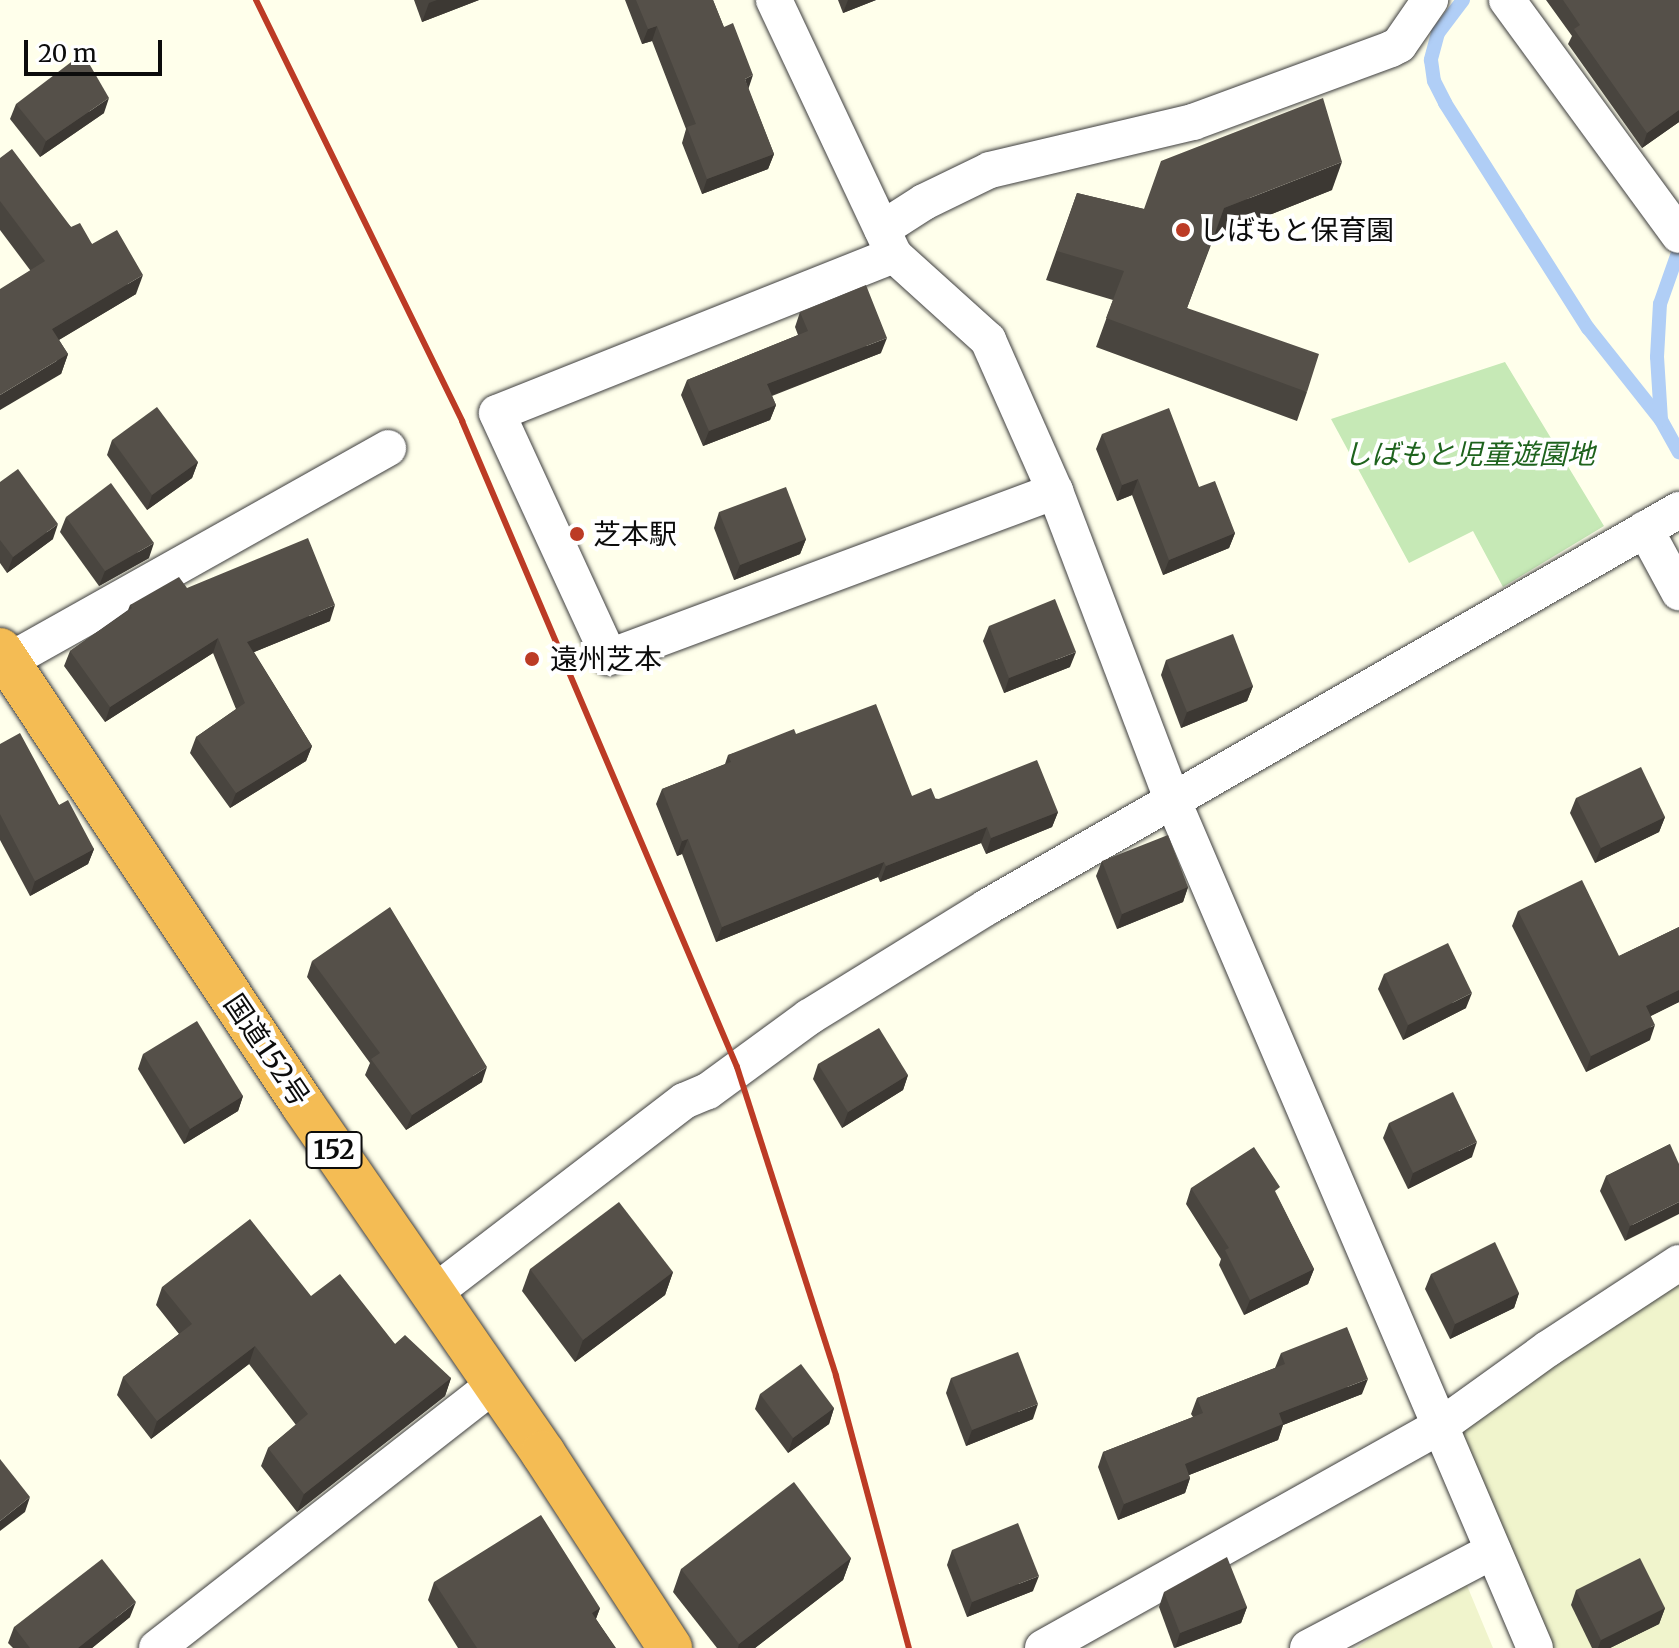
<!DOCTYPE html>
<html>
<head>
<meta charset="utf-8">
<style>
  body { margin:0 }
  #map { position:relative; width:1679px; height:1648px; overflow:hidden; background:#ffffeb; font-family:Merriweather,"Noto Sans JP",serif }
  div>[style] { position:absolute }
  .farmland>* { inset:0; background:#f0f4cc }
  .green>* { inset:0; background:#c6e9b6 }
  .stream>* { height:14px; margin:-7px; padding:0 7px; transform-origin:7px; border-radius:7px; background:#b0cef6 }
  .roads { filter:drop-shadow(0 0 2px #3f3f3f) drop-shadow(0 0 2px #3f3f3f) }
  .street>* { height:36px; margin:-18px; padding:0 18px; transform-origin:18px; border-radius:18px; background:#fff }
  .highway>* { height:44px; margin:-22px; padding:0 22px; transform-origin:22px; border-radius:22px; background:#f4bc54 }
  .rail>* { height:6px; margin:-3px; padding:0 3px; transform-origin:3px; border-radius:3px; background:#bc3b25 }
  .wall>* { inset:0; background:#49453f }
  .shaded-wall>* { inset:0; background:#3c3833 }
  .building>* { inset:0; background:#555049 }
  .dots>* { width:22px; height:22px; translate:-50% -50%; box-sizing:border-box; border:4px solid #fff; border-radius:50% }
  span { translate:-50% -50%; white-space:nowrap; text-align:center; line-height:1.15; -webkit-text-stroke:8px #fff; paint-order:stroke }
  .shield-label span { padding:2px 6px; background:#fff; border:2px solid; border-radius:6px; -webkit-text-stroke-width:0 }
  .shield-label { font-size:26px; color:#0c0c0c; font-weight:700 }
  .poi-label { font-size:28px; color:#0c0c0c }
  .left { translate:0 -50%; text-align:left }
  .park-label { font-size:28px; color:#1e631d; font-style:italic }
  .street-label { font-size:28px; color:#0c0c0c }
  .scale { position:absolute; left:24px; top:40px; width:138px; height:36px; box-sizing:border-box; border:4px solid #0c0c0c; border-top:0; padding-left:10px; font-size:24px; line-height:28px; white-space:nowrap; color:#0c0c0c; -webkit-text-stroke:6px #fff; paint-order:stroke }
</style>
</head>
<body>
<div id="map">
  <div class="farmland">
    <div style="clip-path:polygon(1679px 1284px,1679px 1648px,1535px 1648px,1439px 1427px)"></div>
    <div style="clip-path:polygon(1463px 1576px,1493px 1648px,1356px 1648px)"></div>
  </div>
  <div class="green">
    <div style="clip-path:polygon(1505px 362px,1604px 526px,1503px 587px,1473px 531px,1409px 563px,1331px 419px)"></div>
  </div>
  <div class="stream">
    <div style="left:1463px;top:0;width:41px;rotate:127.1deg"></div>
    <div style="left:1438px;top:33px;width:28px;rotate:105deg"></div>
    <div style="left:1431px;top:60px;width:21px;rotate:82deg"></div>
    <div style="left:1434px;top:81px;width:25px;rotate:63deg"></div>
    <div style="left:1445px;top:103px;width:267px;rotate:57.6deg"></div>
    <div style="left:1588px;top:328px;width:117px;rotate:51.6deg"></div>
    <div style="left:1661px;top:420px;width:37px;rotate:61deg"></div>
    <div style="left:1661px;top:420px;width:63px;rotate:-93.6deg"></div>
    <div style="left:1657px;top:357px;width:53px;rotate:-86.8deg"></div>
    <div style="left:1660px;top:304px;width:57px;rotate:-70.6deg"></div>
  </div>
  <div class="roads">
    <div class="street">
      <div style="left:774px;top:0;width:282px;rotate:64.8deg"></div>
      <div style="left:894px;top:255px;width:127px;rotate:42.1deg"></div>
      <div style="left:988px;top:340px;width:165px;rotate:66.1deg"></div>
      <div style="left:1055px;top:491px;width:332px;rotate:69.2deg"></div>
      <div style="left:1173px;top:801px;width:921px;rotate:66.86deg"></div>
      <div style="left:1507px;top:0;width:291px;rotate:53.8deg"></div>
      <div style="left:882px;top:229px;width:50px;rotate:-32.7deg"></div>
      <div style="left:924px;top:202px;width:73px;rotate:-25.9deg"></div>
      <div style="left:990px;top:170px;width:209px;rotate:-13.3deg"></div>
      <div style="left:1193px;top:122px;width:211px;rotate:-20.2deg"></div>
      <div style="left:1391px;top:49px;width:9px;rotate:-27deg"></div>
      <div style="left:1399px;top:45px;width:55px;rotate:-55.4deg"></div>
      <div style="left:894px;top:255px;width:427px;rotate:158.3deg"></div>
      <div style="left:497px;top:413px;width:268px;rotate:65.3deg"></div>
      <div style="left:609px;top:657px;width:476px;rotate:-20.4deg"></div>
      <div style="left:1645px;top:529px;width:72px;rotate:61.6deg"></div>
      <div style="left:7px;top:662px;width:437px;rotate:-29.3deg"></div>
      <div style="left:435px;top:1292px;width:314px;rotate:-37.5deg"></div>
      <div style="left:684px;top:1101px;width:26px;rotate:-23deg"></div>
      <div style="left:708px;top:1091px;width:125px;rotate:-36.2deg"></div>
      <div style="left:809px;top:1017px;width:209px;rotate:-31.7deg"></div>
      <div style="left:987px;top:907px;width:798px;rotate:-29.84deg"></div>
      <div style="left:157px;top:1648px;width:430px;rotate:-38deg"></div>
      <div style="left:1043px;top:1648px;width:453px;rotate:-29.2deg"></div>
      <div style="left:1439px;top:1427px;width:135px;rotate:-35.7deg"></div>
      <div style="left:1549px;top:1348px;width:155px;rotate:-33.2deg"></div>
      <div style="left:1308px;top:1648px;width:209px;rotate:-27.7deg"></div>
    </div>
    <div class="highway">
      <div style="left:0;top:650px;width:547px;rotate:56.34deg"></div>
      <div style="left:303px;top:1105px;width:423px;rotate:55.4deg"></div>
      <div style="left:543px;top:1453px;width:233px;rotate:56.9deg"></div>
    </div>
  </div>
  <div class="rail">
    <div style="left:256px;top:0;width:469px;rotate:63.9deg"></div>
    <div style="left:462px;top:421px;width:702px;rotate:66.94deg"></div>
    <div style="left:737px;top:1067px;width:324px;rotate:72.2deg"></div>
    <div style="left:836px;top:1376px;width:282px;rotate:75deg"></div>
  </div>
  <div class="wall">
    <div style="clip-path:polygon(414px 0,479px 0,422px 22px)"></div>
    <div style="clip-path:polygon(625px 0,713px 0,774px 154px,768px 169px,702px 194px,682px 143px,686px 129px,652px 41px,642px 44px)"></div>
    <div style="clip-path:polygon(838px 0,876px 0,843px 13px)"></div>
    <div style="clip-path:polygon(1546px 0,1679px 0,1679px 122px,1642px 148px,1568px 44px,1572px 36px)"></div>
    <div style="clip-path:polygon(16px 104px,104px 113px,40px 157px,10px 119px)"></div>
    <div style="clip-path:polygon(0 158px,71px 227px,92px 244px,136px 294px,59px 340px,68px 354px,61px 374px,30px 270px,0 230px)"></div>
    <div style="clip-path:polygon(1332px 190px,1214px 237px,1187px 308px,1307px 392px,1297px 421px,1096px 347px,1113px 300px,1046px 280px,1077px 193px,1144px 209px)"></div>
    <div style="clip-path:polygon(800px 312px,881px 353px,772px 396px,776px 405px,770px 420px,703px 446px,681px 395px,687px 380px,798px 335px,795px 327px)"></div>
    <div style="clip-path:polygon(1102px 434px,1199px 487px,1235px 533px,1229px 548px,1163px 575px,1132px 495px,1117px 501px,1096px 449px)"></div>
    <div style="clip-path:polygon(112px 440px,198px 462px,192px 478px,147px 510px,107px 455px)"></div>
    <div style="clip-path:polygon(0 482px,53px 539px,7px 573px,0 563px)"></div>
    <div style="clip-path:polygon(719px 512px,806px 539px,800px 554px,734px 580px,714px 528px)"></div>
    <div style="clip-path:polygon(66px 517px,149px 558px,99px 586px,60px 532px)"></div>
    <div style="clip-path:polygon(187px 588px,330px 621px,254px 652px,312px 746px,306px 761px,230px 808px,190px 753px,196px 737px,236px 709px,213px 653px,105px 722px,64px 666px,70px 651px,128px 610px,130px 605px)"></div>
    <div style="clip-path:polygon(989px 626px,1070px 667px,1004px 693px,983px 641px)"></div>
    <div style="clip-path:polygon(1166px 660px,1253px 686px,1247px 701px,1181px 728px,1161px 675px)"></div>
    <div style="clip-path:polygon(796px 734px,912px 796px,1058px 812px,1052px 827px,986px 854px,981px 843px,880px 882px,878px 877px,716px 942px,682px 854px,677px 856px,656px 804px,662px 789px,725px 764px,728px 755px)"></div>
    <div style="clip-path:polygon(0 744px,59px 805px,94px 849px,88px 864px,30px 896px,0 840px)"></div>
    <div style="clip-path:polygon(1576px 798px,1665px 817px,1659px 832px,1595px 863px,1570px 813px)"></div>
    <div style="clip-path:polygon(1102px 861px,1188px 887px,1183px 902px,1117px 929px,1096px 876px)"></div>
    <div style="clip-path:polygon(1518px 911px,1619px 956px,1679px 927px,1679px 1002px,1651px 1016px,1650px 1040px,1586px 1072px,1512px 926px)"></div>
    <div style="clip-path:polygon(312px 961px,482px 1082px,406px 1130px,365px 1075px,370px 1063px,307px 977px)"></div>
    <div style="clip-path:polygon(1384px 974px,1466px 1008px,1403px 1040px,1378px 989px)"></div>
    <div style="clip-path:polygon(143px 1054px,243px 1096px,238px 1111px,184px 1144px,138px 1069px)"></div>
    <div style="clip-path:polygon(818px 1064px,908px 1075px,903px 1090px,842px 1128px,813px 1079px)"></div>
    <div style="clip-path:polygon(1389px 1123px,1472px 1157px,1408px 1189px,1383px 1138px)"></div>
    <div style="clip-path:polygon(1670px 1144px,1625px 1241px,1600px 1191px,1606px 1176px)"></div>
    <div style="clip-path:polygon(1191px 1188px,1277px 1196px,1314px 1269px,1308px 1284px,1244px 1315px,1219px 1265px,1221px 1259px,1186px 1204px)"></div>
    <div style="clip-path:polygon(530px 1269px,673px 1272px,665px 1295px,575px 1362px,522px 1291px)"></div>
    <div style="clip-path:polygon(1431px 1274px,1519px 1293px,1514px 1308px,1450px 1339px,1425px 1289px)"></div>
    <div style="clip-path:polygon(162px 1287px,311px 1296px,395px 1344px,451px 1378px,445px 1396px,297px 1512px,261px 1466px,268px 1448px,296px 1425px,249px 1364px,151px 1439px,117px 1395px,123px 1377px,179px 1334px,156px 1305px)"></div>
    <div style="clip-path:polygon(1281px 1353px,1362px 1394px,1283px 1425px,1278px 1440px,1189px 1475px,1190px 1478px,1185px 1493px,1118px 1520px,1098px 1467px,1103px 1452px,1193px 1417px,1191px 1414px,1197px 1398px,1275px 1368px)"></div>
    <div style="clip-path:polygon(951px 1378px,1033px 1419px,966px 1446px,946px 1393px)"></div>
    <div style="clip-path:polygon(760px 1394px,834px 1408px,829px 1424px,788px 1453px,755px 1409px)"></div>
    <div style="clip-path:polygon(952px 1550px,1033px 1591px,967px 1617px,947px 1565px)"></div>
    <div style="clip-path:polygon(851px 1558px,843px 1580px,755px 1648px,717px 1648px,673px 1592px,681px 1569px)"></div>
    <div style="clip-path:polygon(434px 1582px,600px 1608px,596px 1619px,616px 1648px,458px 1648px,428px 1600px)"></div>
    <div style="clip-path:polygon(1576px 1590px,1665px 1608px,1659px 1624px,1610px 1648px,1592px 1648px,1571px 1605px)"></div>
    <div style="clip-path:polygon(1164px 1592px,1247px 1607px,1241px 1623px,1174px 1648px,1159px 1607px)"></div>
    <div style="clip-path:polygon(130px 1617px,92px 1648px,13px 1648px,8px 1643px,14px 1627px)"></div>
  </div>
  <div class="shaded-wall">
    <div style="clip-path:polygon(437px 0,479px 0,422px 22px,429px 3px)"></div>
    <div style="clip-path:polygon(848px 0,876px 0,843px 13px)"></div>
    <div style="clip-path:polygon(657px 26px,652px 41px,642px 44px,648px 29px)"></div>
    <div style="clip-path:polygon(753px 75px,748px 90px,745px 79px)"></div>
    <div style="clip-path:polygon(109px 98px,104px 113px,40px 157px,46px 141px)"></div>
    <div style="clip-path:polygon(1679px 110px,1679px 122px,1642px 148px,1647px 133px)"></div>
    <div style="clip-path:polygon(774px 154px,768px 169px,702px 194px,707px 179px)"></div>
    <div style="clip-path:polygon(1342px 162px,1332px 190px,1214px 237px,1224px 208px)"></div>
    <div style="clip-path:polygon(143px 275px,136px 294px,45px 348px,52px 329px)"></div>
    <div style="clip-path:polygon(887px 338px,881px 353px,762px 399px,767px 384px)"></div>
    <div style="clip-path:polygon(68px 354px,61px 374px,0 410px,0 395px)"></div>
    <div style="clip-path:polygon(776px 405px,770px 420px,703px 446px,709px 431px)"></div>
    <div style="clip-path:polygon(198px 462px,192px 478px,147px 510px,152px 495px)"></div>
    <div style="clip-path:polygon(1138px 479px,1132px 495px,1117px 501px,1122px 485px)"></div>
    <div style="clip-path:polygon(58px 524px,53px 539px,7px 573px,13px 557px)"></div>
    <div style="clip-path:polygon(1235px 533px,1229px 548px,1163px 575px,1169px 560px)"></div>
    <div style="clip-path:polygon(806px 539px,800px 554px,734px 580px,740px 565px)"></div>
    <div style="clip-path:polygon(154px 543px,149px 558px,99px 586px,105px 571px)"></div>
    <div style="clip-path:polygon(335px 605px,330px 621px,242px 657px,247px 642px)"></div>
    <div style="clip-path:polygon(218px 638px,213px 653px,105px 722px,110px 707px)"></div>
    <div style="clip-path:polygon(1076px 652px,1070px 667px,1004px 693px,1009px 678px)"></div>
    <div style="clip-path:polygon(1253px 686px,1247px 701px,1181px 728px,1187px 712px)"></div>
    <div style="clip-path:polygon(312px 746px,306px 761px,230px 808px,236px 793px)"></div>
    <div style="clip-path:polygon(1058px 812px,1052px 827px,986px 854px,991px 838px)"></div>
    <div style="clip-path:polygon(1665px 817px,1659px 832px,1595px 863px,1601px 848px)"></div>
    <div style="clip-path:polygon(987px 827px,981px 843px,880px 882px,886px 866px)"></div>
    <div style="clip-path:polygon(688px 839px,682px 854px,677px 856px,682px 841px)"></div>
    <div style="clip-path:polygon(94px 849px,88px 864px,30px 896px,35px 881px)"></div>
    <div style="clip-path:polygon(884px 862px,878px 877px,716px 942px,722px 927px)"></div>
    <div style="clip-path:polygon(1188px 887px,1183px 902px,1117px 929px,1122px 914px)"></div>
    <div style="clip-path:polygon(1679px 990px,1679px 1002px,1640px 1021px,1646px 1006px)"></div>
    <div style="clip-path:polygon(1472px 993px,1466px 1008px,1403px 1040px,1408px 1025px)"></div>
    <div style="clip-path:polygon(1655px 1025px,1650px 1040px,1586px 1072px,1591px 1056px)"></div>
    <div style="clip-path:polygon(487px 1067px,482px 1082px,406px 1130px,412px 1115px)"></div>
    <div style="clip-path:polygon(908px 1075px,903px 1090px,842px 1128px,848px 1112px)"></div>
    <div style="clip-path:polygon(243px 1096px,238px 1111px,184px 1144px,190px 1129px)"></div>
    <div style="clip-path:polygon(1477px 1142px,1472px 1157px,1408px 1189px,1413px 1173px)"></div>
    <div style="clip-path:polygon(1679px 1202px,1679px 1214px,1625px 1241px,1630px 1226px)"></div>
    <div style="clip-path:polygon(1314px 1269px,1308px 1284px,1244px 1315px,1250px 1300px)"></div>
    <div style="clip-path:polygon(673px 1272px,665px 1295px,575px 1362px,583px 1340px)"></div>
    <div style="clip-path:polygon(1519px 1293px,1514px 1308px,1450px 1339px,1455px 1324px)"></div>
    <div style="clip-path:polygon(255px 1346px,249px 1364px,151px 1439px,157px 1421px)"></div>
    <div style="clip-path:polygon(451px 1378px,445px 1396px,297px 1512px,304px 1494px)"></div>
    <div style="clip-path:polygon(1368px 1379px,1362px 1394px,1283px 1425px,1278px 1440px,1179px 1479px,1185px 1464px,1279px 1413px)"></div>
    <div style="clip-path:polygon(1038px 1404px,1033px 1419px,966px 1446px,972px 1430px)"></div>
    <div style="clip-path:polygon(834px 1408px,829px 1424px,788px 1453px,793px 1438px)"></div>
    <div style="clip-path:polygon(1190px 1478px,1185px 1493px,1118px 1520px,1124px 1504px)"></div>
    <div style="clip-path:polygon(30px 1497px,25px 1512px,0 1531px,0 1521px)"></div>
    <div style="clip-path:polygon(851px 1558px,843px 1580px,755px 1648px,738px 1648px,739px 1644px)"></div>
    <div style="clip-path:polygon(1039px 1576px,1033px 1591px,967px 1617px,972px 1602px)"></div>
    <div style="clip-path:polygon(136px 1602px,130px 1617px,92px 1648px,78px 1648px)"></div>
    <div style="clip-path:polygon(1247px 1607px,1241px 1623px,1175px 1648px,1180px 1633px)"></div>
    <div style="clip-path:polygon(600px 1608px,593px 1626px,592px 1613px)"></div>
    <div style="clip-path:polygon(1665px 1608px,1659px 1624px,1610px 1648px,1598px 1648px,1601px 1640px)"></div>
  </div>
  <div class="building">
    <div style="clip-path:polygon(636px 0,713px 0,724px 27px,733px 23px,753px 75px,745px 79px,774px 154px,707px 179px,687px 127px,696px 124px,657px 26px,648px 29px)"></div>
    <div style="clip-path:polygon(1563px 0,1679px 0,1679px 110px,1647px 133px,1574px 29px,1580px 25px)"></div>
    <div style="clip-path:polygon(83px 53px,109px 98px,46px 141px,16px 104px)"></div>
    <div style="clip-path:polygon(1323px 98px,1342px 162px,1224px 208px,1187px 308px,1319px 354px,1307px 392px,1106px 318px,1124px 271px,1057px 251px,1077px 193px,1144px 209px,1161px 161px)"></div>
    <div style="clip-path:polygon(12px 149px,71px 227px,80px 223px,92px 244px,117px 230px,143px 275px,52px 329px,68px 354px,0 395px,0 289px,45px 261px,0 201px,0 158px)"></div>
    <div style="clip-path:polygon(866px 285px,887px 338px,767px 384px,776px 405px,709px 431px,687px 380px,808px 331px,800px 312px)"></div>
    <div style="clip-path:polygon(157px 407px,198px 462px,152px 495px,112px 440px)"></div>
    <div style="clip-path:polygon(1169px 408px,1199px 487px,1215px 481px,1235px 533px,1169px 560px,1138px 479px,1122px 485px,1102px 434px)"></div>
    <div style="clip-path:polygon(18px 469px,58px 524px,13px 557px,0 540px,0 482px)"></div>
    <div style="clip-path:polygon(111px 483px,154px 543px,105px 571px,66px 517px)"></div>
    <div style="clip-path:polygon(786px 487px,806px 539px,740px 565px,719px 512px)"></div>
    <div style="clip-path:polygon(308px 538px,335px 605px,247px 642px,312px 746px,236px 793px,196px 737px,245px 703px,218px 638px,110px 707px,70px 651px,132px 608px,130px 605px,179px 577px,187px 588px)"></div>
    <div style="clip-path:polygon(1055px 599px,1076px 652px,1009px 678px,989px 626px)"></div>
    <div style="clip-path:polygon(1233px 634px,1253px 686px,1187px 712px,1166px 660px)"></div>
    <div style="clip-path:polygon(876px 704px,912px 796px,931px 788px,936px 800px,1037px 760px,1058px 812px,991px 838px,987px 827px,886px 866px,884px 862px,722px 927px,688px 839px,682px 841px,662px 789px,731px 762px,728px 755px,794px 729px,796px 734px)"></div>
    <div style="clip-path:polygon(20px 733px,59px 805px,68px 800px,94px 849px,35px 881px,0 814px,0 744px)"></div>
    <div style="clip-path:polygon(1641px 767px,1665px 817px,1601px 848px,1576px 798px)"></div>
    <div style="clip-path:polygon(1168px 835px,1188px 887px,1122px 914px,1102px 861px)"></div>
    <div style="clip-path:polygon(1582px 880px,1619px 956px,1679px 927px,1679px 990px,1646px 1006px,1655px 1025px,1591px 1056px,1518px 911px)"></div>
    <div style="clip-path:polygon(390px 907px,487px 1067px,412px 1115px,371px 1059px,380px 1053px,312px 961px)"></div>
    <div style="clip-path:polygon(1448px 943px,1472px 993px,1408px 1025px,1384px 974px)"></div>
    <div style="clip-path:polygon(197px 1021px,243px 1096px,190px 1129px,143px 1054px)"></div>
    <div style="clip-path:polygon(879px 1028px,908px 1075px,848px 1112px,818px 1064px)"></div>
    <div style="clip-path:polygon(1453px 1092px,1477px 1142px,1413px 1173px,1389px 1123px)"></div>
    <div style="clip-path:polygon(1670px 1144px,1679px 1164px,1679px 1202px,1630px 1226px,1606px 1176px)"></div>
    <div style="clip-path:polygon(1254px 1147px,1280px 1187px,1275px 1191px,1314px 1269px,1250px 1300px,1225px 1250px,1229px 1248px,1191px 1188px)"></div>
    <div style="clip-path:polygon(619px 1202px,673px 1272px,583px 1340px,530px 1269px)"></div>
    <div style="clip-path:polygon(250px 1219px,311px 1296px,340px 1274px,395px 1344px,405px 1335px,451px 1378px,304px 1494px,268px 1448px,308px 1414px,255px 1346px,157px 1421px,123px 1377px,192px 1324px,162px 1287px)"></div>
    <div style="clip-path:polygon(1495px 1242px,1519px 1293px,1455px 1324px,1431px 1274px)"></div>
    <div style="clip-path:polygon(1347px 1327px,1368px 1379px,1279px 1413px,1283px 1424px,1185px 1464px,1190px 1478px,1124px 1504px,1103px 1452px,1203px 1413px,1197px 1398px,1285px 1364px,1281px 1353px)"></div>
    <div style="clip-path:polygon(1018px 1352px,1038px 1404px,972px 1430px,951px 1378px)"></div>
    <div style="clip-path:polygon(801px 1364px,834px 1408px,793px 1438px,760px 1394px)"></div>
    <div style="clip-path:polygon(0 1459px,30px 1497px,0 1521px)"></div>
    <div style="clip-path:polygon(794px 1482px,851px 1558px,739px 1644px,681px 1569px)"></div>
    <div style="clip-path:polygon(541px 1515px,600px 1608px,592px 1613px,615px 1648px,477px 1648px,434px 1582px)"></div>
    <div style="clip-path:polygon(1018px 1523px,1039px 1576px,972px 1602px,952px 1550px)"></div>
    <div style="clip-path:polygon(1227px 1557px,1247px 1607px,1180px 1633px,1164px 1592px)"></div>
    <div style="clip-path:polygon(1640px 1558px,1665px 1608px,1601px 1640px,1576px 1590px)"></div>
    <div style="clip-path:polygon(102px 1559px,136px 1602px,78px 1648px,30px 1648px,14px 1627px)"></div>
  </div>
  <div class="dots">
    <div style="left:1183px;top:230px;background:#bc3b25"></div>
    <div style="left:577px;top:534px;background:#bc3b25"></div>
    <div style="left:532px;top:659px;background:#bc3b25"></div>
  </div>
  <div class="shield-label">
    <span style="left:334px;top:1150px">152</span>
  </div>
  <div class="poi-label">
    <span class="left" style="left:1199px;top:230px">しばもと保育園</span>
    <span class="left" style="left:593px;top:534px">芝本駅</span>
    <span class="left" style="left:550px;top:659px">遠州芝本</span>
  </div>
  <div class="park-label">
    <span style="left:1469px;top:454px">しばもと児童遊園地</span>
  </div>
  <div class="street-label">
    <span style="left:267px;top:1050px;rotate:56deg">国道152号</span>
  </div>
  <div class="scale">20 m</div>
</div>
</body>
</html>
